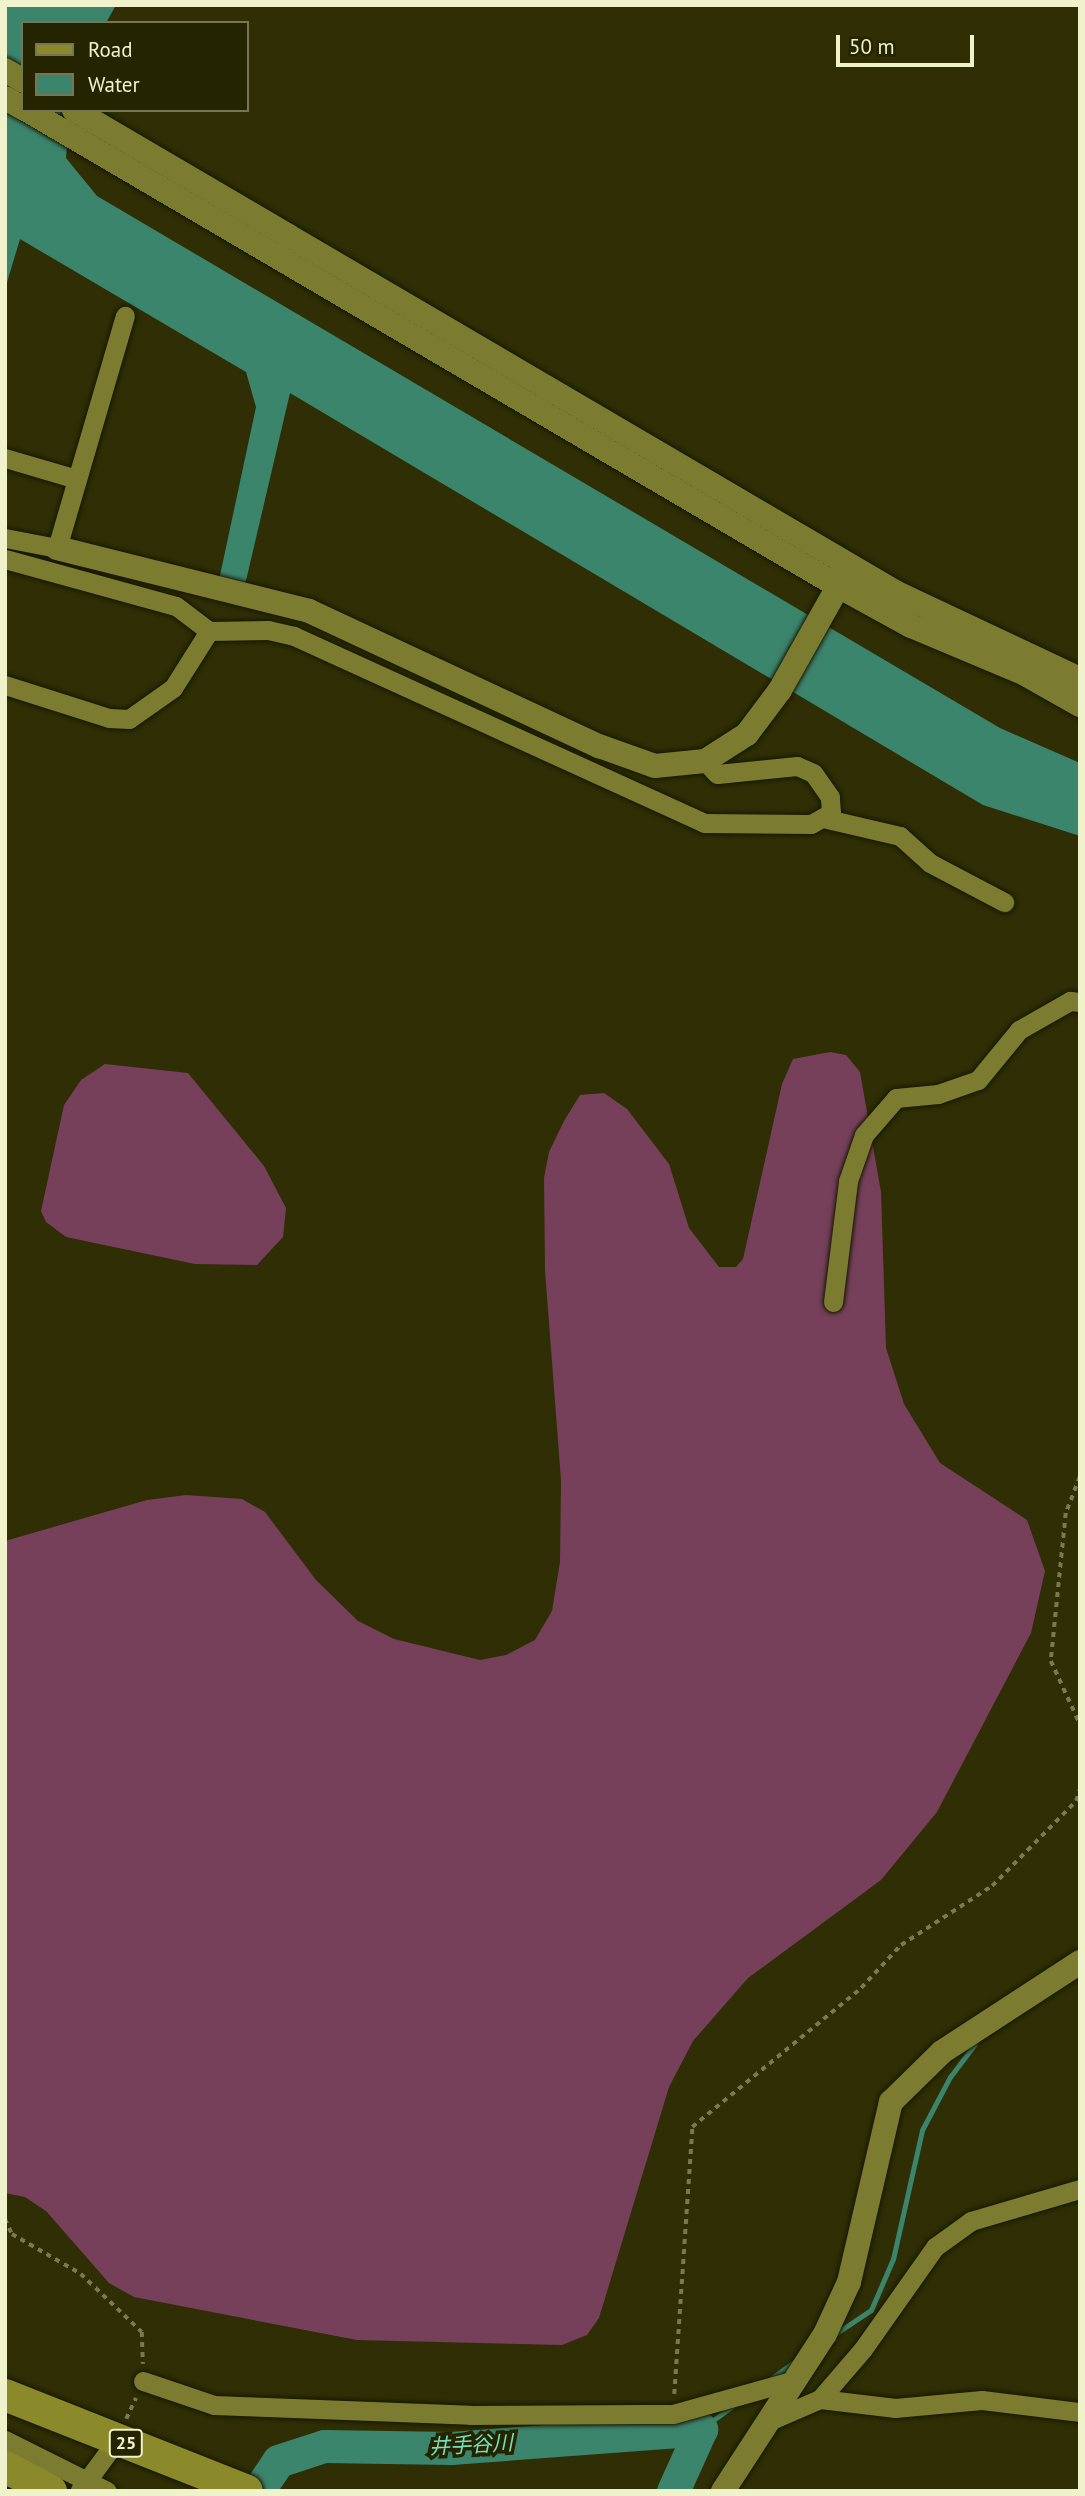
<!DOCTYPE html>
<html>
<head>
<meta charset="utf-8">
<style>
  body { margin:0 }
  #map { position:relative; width:1085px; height:2496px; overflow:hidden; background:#2f2e04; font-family:"PT Sans","Noto Sans JP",sans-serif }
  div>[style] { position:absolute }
  .forest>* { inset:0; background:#76405b }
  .water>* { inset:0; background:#3c856d }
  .stream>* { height:5px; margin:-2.5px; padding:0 2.5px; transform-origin:2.5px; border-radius:2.5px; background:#3c856d }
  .river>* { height:33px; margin:-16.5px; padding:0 16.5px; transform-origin:16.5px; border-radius:16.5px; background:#3c856d }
  .path>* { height:3.5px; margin-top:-1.75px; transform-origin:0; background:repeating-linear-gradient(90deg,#7a7a52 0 5px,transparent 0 10px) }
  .roads { filter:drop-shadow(0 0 2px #161601) drop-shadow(0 0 2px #161601) }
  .minor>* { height:19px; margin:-9.5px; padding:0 9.5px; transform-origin:9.5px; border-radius:9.5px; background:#7c7c30 }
  .tertiary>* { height:24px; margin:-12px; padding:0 12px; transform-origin:12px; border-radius:12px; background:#7c7c30 }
  .primary>* { height:32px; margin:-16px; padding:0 16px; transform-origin:16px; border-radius:16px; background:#8b8a2b }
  span { translate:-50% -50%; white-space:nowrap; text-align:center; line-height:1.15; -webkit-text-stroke:7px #252400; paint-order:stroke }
  .shield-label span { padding:2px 5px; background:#252400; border:2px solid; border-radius:5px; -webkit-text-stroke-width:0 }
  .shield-label { font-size:18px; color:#f0f2cc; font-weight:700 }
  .water-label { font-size:21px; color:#76e0bc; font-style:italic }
  .frame { position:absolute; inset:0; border:7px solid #f0f2cc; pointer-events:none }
  .legend { position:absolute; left:21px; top:21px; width:228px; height:91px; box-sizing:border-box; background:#252400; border:2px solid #767652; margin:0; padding:9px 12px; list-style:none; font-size:21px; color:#f0f2cc }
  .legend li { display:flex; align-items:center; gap:14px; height:35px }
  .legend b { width:35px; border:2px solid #767652 }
  .scale { position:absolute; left:836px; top:35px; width:138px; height:32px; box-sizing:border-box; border:4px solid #f0f2cc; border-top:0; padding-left:9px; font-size:21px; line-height:24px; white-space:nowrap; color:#f0f2cc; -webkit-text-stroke:5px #252400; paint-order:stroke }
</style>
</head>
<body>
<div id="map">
  <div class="forest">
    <div style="clip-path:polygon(830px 1052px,846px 1055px,860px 1072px,881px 1192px,886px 1348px,904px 1404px,940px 1463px,1027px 1520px,1045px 1571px,1031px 1633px,937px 1812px,881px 1880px,748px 1978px,693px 2041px,669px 2087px,599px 2318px,587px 2335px,562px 2345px,357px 2340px,134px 2297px,109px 2283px,46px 2211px,25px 2197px,5px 2193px,5px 1541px,147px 1500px,186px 1495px,242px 1499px,265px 1512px,316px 1580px,358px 1621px,394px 1639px,480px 1660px,506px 1655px,535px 1640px,552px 1611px,560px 1562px,561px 1480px,545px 1270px,544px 1178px,549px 1152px,564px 1121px,580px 1095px,604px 1093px,627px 1109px,669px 1164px,689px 1228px,719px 1267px,736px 1267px,743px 1259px,782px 1084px,793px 1059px)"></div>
    <div style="clip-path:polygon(105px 1064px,188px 1073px,264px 1166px,286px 1208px,283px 1237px,257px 1265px,195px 1264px,66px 1237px,46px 1222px,41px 1211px,64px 1105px,81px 1080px)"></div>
  </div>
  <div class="water">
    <div style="clip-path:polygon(5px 5px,116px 5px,106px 23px,23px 23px,23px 110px,70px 110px,66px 158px,97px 196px,1000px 728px,1080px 763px,1080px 836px,983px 805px,290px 393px,245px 585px,219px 580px,256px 407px,246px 372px,20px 239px,5px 289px)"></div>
  </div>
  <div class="stream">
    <div style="left:835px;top:2334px;width:43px;rotate:-33.7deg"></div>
    <div style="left:871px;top:2310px;width:56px;rotate:-66.7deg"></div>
    <div style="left:893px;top:2259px;width:132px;rotate:-77.3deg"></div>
    <div style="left:922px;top:2130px;width:60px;rotate:-62.2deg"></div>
    <div style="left:950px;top:2077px;width:41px;rotate:-52.9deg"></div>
    <div style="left:769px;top:2380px;width:32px;rotate:-36deg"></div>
    <div style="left:701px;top:2429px;width:39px;rotate:-36deg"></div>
  </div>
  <div class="river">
    <div style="left:258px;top:2491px;width:36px;rotate:-56deg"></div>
    <div style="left:278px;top:2461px;width:48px;rotate:-18.1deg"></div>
    <div style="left:324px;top:2446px;width:127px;rotate:0.9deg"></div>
    <div style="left:451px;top:2448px;width:251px;rotate:-4.3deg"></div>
    <div style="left:701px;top:2429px;width:68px;rotate:114.3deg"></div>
  </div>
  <div class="path">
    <div style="left:1080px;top:1477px;width:39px;rotate:111deg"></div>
    <div style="left:1066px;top:1513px;width:149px;rotate:95.8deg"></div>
    <div style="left:1051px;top:1661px;width:69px;rotate:65.3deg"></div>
    <div style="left:5px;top:2219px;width:17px;rotate:65deg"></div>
    <div style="left:12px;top:2234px;width:80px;rotate:30.1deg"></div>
    <div style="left:81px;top:2274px;width:84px;rotate:43.6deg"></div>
    <div style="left:142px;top:2332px;width:32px;rotate:88deg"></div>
    <div style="left:674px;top:2394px;width:268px;rotate:-86.1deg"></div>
    <div style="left:692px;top:2127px;width:219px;rotate:-39.4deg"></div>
    <div style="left:861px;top:1988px;width:59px;rotate:-47.1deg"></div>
    <div style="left:901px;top:1945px;width:108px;rotate:-33deg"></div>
    <div style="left:992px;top:1886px;width:120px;rotate:-45.3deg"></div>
    <div style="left:1076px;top:1801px;width:13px;rotate:-72deg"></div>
    <div style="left:126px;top:2419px;width:23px;rotate:-65deg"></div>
  </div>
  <div class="roads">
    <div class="minor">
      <div style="left:5px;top:458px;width:75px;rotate:16.3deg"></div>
      <div style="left:5px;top:538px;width:53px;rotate:10.9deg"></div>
      <div style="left:57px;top:548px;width:242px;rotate:-73.7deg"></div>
      <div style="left:5px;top:559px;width:177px;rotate:15.4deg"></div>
      <div style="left:176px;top:606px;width:41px;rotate:37.1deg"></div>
      <div style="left:209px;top:631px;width:59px;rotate:-1deg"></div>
      <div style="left:268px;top:630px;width:27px;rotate:13deg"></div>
      <div style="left:294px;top:636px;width:451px;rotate:24.5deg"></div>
      <div style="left:704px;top:823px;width:107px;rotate:0.5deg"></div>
      <div style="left:811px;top:824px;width:23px;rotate:-29deg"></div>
      <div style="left:831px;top:813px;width:16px;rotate:-94deg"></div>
      <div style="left:830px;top:797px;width:29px;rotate:-125deg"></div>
      <div style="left:813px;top:773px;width:17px;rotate:-156deg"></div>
      <div style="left:797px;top:766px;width:80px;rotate:174.3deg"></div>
      <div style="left:717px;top:774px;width:18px;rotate:-133deg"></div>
      <div style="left:5px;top:685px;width:109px;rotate:17.6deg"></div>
      <div style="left:109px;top:718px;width:20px;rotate:3deg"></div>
      <div style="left:129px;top:719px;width:54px;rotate:-35.2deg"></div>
      <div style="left:173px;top:688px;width:67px;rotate:-57.7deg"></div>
      <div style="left:827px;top:819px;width:75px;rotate:13.1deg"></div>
      <div style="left:900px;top:836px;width:40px;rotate:42deg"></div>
      <div style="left:930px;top:863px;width:84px;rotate:27.8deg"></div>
      <div style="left:833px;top:1302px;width:122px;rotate:-82.9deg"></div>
      <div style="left:848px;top:1181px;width:49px;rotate:-70.8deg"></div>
      <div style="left:864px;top:1135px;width:49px;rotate:-49.1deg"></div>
      <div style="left:896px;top:1098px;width:42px;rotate:-5.4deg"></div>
      <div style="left:938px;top:1094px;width:42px;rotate:-19.3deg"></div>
      <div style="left:978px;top:1080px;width:65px;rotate:-50.6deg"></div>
      <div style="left:1019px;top:1030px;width:59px;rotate:-29.6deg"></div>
      <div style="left:1070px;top:1001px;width:10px;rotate:6deg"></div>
      <div style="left:143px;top:2381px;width:75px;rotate:18.7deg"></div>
      <div style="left:214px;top:2405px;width:256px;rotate:2.2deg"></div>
      <div style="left:470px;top:2415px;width:203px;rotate:-0.3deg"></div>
      <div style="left:673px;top:2414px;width:127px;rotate:-15.6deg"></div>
      <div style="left:820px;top:2399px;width:76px;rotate:6.8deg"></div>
      <div style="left:895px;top:2408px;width:87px;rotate:-5.3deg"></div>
      <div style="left:982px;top:2400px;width:99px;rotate:7deg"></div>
      <div style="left:769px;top:2421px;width:56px;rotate:-23.3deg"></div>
      <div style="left:820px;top:2399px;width:66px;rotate:-49.3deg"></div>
      <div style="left:863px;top:2349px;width:125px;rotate:-54.8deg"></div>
      <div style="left:935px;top:2247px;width:44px;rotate:-35.8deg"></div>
      <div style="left:971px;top:2221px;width:114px;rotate:-16.4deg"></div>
      <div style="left:5px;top:2440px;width:114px;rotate:26.6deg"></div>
      <div style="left:80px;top:2490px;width:62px;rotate:-53.5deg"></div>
    </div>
    <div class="tertiary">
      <div style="left:5px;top:70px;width:21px;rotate:31deg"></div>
      <div style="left:5px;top:98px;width:21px;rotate:29deg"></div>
      <div style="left:27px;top:110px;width:940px;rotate:30.41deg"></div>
      <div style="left:838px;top:586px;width:83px;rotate:28.7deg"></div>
      <div style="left:911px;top:626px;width:124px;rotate:22.8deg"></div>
      <div style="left:1025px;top:674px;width:63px;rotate:29.4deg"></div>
      <div style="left:74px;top:110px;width:954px;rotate:30.41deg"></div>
      <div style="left:897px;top:593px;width:202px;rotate:25.2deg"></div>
      <div style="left:57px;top:548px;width:260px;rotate:14deg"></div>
      <div style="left:309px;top:611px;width:320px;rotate:25deg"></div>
      <div style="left:599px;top:746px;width:59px;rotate:19.7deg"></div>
      <div style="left:655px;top:766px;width:50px;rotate:-5.7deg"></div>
      <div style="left:705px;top:761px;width:50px;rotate:-32.7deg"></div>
      <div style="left:747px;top:734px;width:55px;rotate:-53.1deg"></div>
      <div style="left:780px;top:690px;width:133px;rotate:-60.7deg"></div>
      <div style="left:723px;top:2491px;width:187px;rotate:-57deg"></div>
      <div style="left:825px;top:2334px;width:57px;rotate:-65.2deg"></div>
      <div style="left:849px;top:2282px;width:185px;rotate:-76.9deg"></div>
      <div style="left:891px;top:2102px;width:71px;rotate:-44.4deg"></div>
      <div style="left:942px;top:2052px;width:165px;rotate:-33.1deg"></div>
    </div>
    <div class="primary">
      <div style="left:5px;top:2395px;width:260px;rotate:21.6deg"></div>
      <div style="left:5px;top:2467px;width:52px;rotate:27.6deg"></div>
    </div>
  </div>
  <div class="shield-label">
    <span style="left:126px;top:2443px">25</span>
  </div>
  <div class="water-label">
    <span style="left:471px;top:2445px;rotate:-3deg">井手谷川</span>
  </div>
  <div class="frame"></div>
  <ul class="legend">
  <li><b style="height:9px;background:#8b8a2b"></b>Road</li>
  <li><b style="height:19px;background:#3c856d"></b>Water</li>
  </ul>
  <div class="scale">50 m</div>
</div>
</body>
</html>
